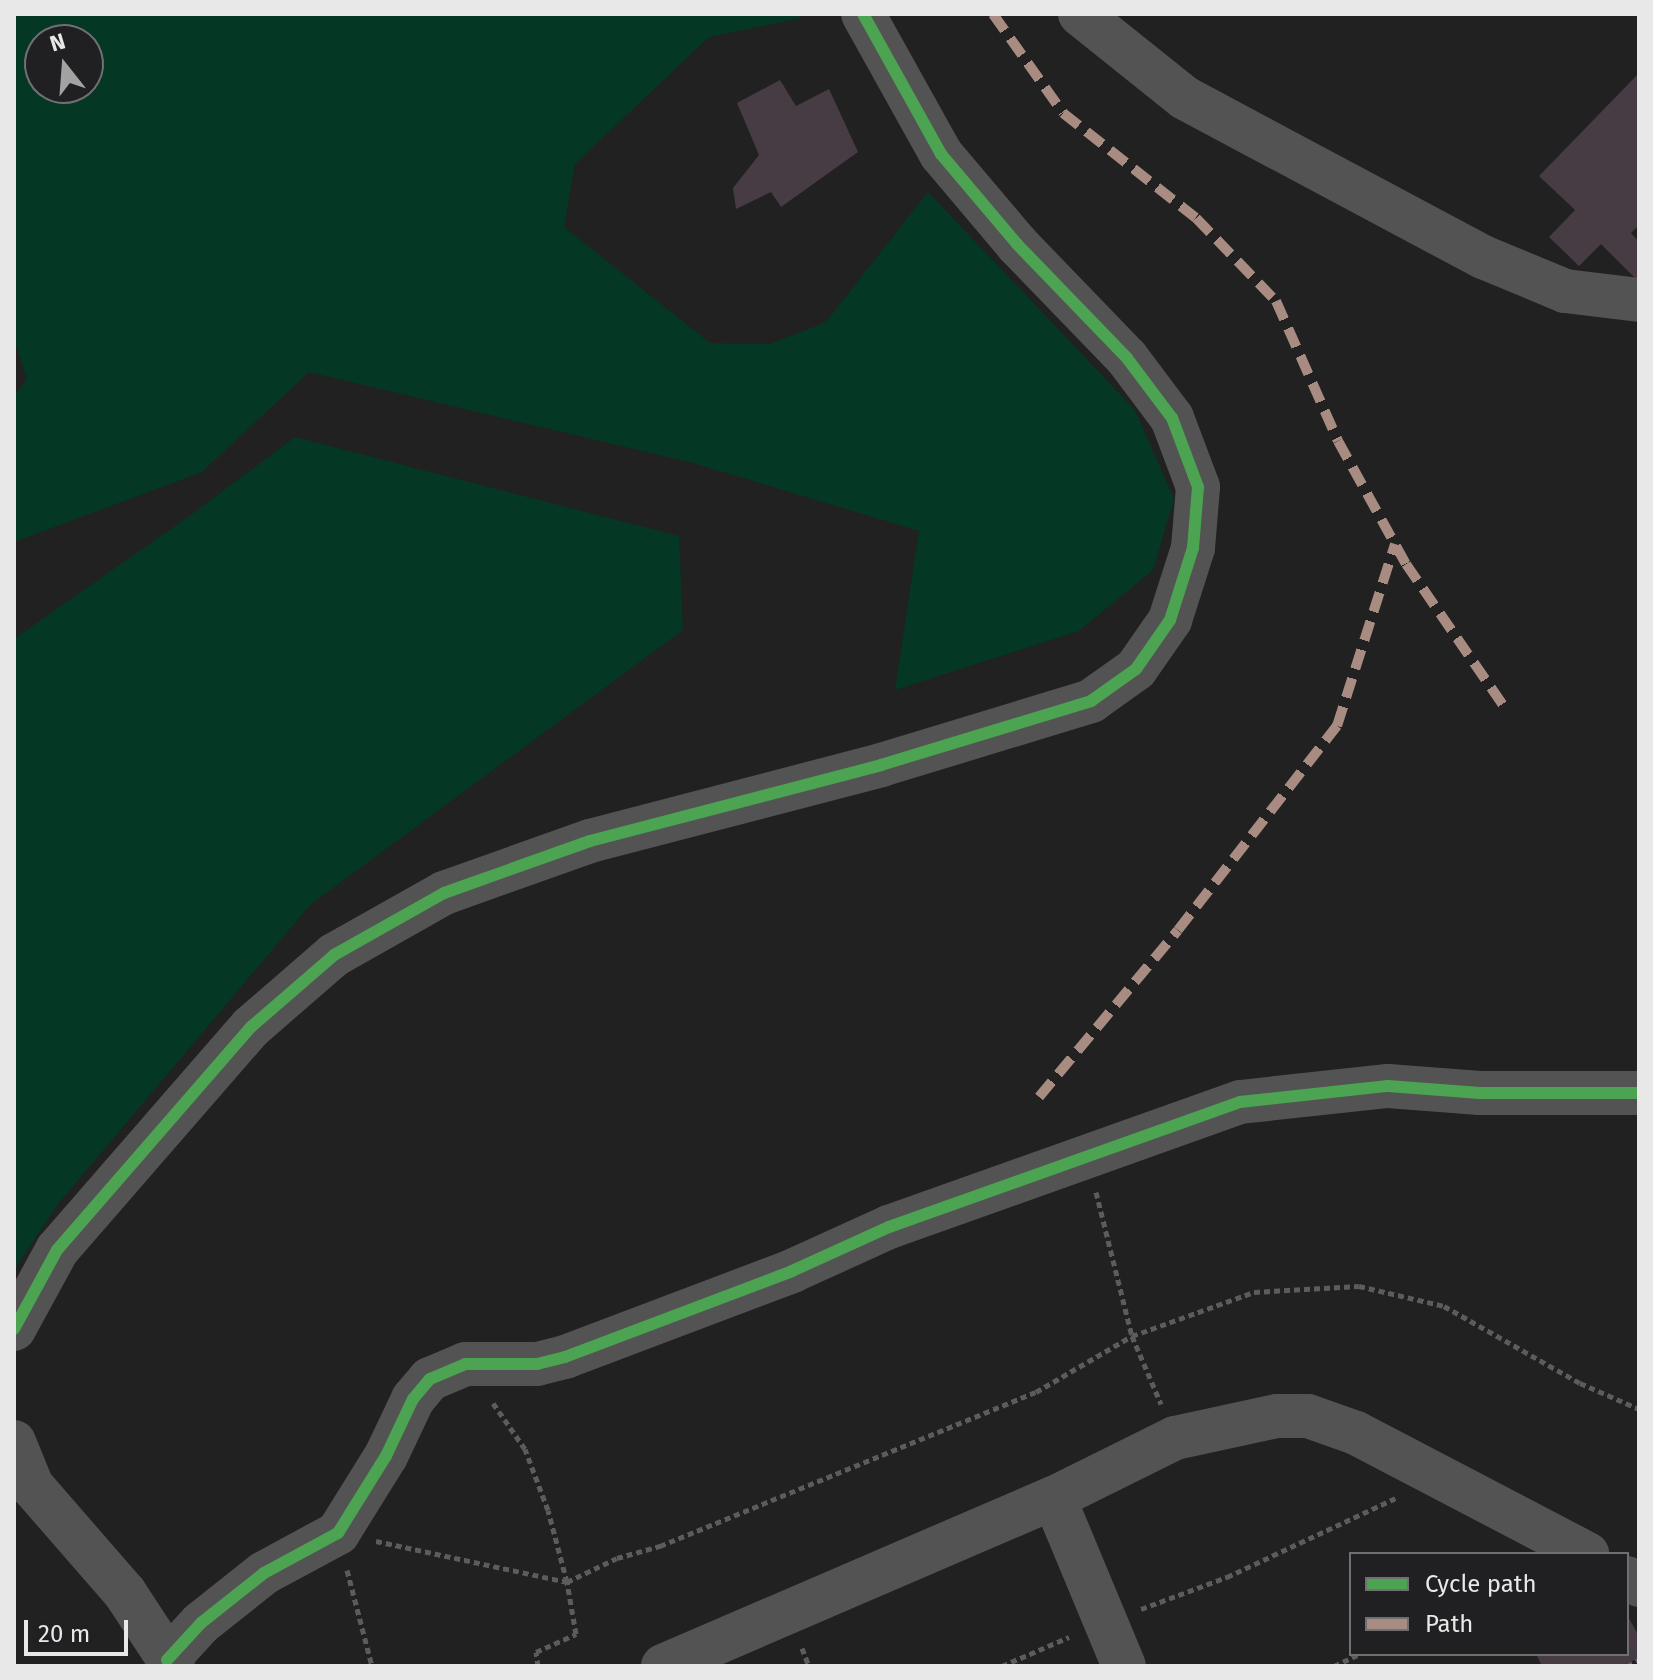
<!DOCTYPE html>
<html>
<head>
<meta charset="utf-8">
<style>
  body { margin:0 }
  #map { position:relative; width:1653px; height:1680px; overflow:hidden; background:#212121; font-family:"Fira Sans",sans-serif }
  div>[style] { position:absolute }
  .green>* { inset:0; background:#043724 }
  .building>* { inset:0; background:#473c44 }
  .path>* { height:5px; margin-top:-2.5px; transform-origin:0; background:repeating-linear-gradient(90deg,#5d5c5c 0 6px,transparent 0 10px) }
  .minor>* { height:44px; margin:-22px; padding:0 22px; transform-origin:22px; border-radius:22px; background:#535353 }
  .quiet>* { height:10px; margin-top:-5px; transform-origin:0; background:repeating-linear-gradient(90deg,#a88b81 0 20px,transparent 0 30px) }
  .cycleway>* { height:12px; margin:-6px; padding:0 6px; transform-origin:6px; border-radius:6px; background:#4ca352 }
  span { translate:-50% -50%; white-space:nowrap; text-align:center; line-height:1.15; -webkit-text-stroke:7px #202022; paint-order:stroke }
  .frame { position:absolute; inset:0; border:16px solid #e8e8e9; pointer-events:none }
  .legend { position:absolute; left:1349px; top:1552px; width:280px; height:104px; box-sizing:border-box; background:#202022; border:2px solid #707072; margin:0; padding:10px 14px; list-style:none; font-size:24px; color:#e8e8e9 }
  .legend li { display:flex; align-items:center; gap:16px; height:40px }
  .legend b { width:40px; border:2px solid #707072 }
  .north { position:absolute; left:24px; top:24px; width:80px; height:80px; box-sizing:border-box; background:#202022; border:2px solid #707072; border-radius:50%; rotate:343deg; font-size:22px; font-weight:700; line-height:32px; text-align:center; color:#e8e8e9 }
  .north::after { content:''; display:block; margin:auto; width:28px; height:36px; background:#a2a2a3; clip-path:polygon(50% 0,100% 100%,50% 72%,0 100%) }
  .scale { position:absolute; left:24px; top:1620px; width:104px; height:36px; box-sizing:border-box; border:4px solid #e8e8e9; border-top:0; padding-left:10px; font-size:24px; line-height:28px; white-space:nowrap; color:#e8e8e9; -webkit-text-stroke:6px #202022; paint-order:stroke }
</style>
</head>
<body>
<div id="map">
  <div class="green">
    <div style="clip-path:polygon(evenodd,14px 14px,799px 14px,801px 18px,709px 37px,575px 164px,564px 227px,710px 343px,770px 344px,826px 322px,928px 192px,1135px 410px,1174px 499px,1153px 570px,1079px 631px,895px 690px,919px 531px,693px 463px,309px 372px,202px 472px,14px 542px,14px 396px,27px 379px,14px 340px,14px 14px,40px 40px,88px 40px,88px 88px,40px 88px,40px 40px)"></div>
    <div style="clip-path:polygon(295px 437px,679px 536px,683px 630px,310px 905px,58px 1204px,14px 1270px,14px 639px,188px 517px)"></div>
  </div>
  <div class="building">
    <div style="clip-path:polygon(1639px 73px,1639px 225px,1631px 233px,1639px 242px,1639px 282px,1601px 244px,1579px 266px,1549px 237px,1575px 210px,1539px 176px)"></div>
    <div style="clip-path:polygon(780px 80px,796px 106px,829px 89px,858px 152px,781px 207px,771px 192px,736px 209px,733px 188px,759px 155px,737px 103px)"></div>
    <div style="clip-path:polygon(1627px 1615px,1639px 1636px,1639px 1658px,1621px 1666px,1542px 1666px,1536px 1654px,1627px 1654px)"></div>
  </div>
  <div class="path">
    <div style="left:1096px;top:1192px;width:148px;rotate:76deg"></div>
    <div style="left:1132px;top:1336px;width:74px;rotate:66.9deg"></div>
    <div style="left:376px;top:1541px;width:195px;rotate:12.1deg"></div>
    <div style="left:567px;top:1582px;width:74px;rotate:-104.8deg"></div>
    <div style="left:548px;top:1510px;width:65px;rotate:-110.7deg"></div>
    <div style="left:525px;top:1449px;width:56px;rotate:-124.8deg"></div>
    <div style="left:347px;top:1570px;width:99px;rotate:75.4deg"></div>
    <div style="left:1141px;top:1609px;width:92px;rotate:-20.4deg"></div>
    <div style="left:1227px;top:1577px;width:187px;rotate:-25.1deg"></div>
    <div style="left:802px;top:1648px;width:19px;rotate:69deg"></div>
    <div style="left:538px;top:1666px;width:14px;rotate:-98deg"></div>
    <div style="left:536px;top:1652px;width:44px;rotate:-24.2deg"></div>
    <div style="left:576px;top:1634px;width:53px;rotate:-99.8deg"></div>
    <div style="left:567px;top:1582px;width:55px;rotate:-25.6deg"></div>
    <div style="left:617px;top:1558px;width:45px;rotate:-15.6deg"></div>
    <div style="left:660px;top:1546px;width:406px;rotate:-22.3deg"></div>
    <div style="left:1036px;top:1392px;width:111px;rotate:-30.3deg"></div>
    <div style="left:1132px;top:1336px;width:130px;rotate:-19.8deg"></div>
    <div style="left:1254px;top:1292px;width:105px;rotate:-3.3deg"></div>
    <div style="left:1359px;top:1286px;width:87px;rotate:13.2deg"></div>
    <div style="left:1444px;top:1306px;width:156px;rotate:29.5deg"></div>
    <div style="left:1580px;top:1383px;width:64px;rotate:23.8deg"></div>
    <div style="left:1002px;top:1666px;width:73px;rotate:-23.4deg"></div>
    <div style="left:1334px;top:1666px;width:29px;rotate:-25deg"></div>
    <div style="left:1627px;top:1666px;width:13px;rotate:-27deg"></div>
  </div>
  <div class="minor">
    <div style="left:1080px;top:14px;width:134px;rotate:38.7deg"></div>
    <div style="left:1185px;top:98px;width:338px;rotate:28.1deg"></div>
    <div style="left:1483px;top:257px;width:89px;rotate:22.5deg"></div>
    <div style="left:1565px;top:291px;width:75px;rotate:6.9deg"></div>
    <div style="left:14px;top:1329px;width:90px;rotate:-61.4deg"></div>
    <div style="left:57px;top:1250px;width:296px;rotate:-49deg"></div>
    <div style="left:251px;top:1027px;width:110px;rotate:-40.9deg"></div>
    <div style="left:334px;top:955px;width:126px;rotate:-29.4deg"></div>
    <div style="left:444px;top:893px;width:155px;rotate:-19.6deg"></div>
    <div style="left:590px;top:841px;width:301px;rotate:-14.6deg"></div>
    <div style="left:881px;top:765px;width:220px;rotate:-16.9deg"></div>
    <div style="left:1091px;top:701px;width:55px;rotate:-35.4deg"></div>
    <div style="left:1136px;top:669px;width:60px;rotate:-55.2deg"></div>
    <div style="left:1170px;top:620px;width:76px;rotate:-72.3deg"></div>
    <div style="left:1193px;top:548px;width:61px;rotate:-85.3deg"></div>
    <div style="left:1198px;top:487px;width:74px;rotate:-110.6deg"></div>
    <div style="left:1172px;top:418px;width:75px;rotate:-126.9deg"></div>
    <div style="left:1127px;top:358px;width:158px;rotate:-134deg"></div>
    <div style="left:1017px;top:244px;width:118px;rotate:-130.2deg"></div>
    <div style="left:941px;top:154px;width:160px;rotate:-119.1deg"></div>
    <div style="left:14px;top:1442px;width:48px;rotate:67.8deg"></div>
    <div style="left:32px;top:1486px;width:142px;rotate:49deg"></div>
    <div style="left:125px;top:1593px;width:87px;rotate:56.7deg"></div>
    <div style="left:1054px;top:1498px;width:182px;rotate:67.4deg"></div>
    <div style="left:1627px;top:1578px;width:14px;rotate:30deg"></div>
    <div style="left:167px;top:1660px;width:50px;rotate:-47.4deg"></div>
    <div style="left:201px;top:1623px;width:80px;rotate:-38.4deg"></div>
    <div style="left:264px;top:1573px;width:84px;rotate:-28.4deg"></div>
    <div style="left:338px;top:1533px;width:91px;rotate:-58.1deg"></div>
    <div style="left:386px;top:1456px;width:63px;rotate:-64.7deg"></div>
    <div style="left:413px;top:1399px;width:26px;rotate:-50deg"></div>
    <div style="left:430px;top:1379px;width:38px;rotate:-23deg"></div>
    <div style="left:465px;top:1364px;width:72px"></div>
    <div style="left:537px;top:1364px;width:29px;rotate:-14deg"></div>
    <div style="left:565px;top:1357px;width:243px;rotate:-20.7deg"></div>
    <div style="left:792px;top:1271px;width:107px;rotate:-24.4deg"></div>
    <div style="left:889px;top:1227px;width:373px;rotate:-19.6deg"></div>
    <div style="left:1240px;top:1102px;width:149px;rotate:-6.2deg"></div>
    <div style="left:1388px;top:1086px;width:92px;rotate:4.4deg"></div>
    <div style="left:1480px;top:1093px;width:159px"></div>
    <div style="left:663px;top:1666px;width:426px;rotate:-23.3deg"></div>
    <div style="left:1054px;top:1498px;width:135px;rotate:-26.4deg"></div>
    <div style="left:1175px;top:1438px;width:104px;rotate:-12.2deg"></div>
    <div style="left:1277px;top:1416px;width:31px"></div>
    <div style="left:1308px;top:1416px;width:51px;rotate:19.5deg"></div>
    <div style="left:1356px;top:1433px;width:261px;rotate:27.6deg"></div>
  </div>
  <div class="quiet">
    <div style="left:993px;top:14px;width:121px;rotate:54.7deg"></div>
    <div style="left:1063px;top:113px;width:169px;rotate:38.3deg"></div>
    <div style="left:1196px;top:218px;width:115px;rotate:46.1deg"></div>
    <div style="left:1276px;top:301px;width:153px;rotate:66.1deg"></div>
    <div style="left:1338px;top:441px;width:141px;rotate:61.1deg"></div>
    <div style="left:1406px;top:564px;width:178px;rotate:55.5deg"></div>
    <div style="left:1039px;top:1097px;width:217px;rotate:-50.2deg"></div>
    <div style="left:1178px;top:930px;width:259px;rotate:-52.1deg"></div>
    <div style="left:1337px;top:726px;width:191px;rotate:-72.3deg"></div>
  </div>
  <div class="cycleway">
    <div style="left:14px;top:1329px;width:90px;rotate:-61.4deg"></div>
    <div style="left:57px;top:1250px;width:296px;rotate:-49deg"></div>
    <div style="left:251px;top:1027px;width:110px;rotate:-40.9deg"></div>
    <div style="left:334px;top:955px;width:126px;rotate:-29.4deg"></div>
    <div style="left:444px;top:893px;width:155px;rotate:-19.6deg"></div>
    <div style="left:590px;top:841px;width:301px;rotate:-14.6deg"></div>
    <div style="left:881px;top:765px;width:220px;rotate:-16.9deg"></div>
    <div style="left:1091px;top:701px;width:55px;rotate:-35.4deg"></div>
    <div style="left:1136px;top:669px;width:60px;rotate:-55.2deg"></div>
    <div style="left:1170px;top:620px;width:76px;rotate:-72.3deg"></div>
    <div style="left:1193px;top:548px;width:61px;rotate:-85.3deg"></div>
    <div style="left:1198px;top:487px;width:74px;rotate:-110.6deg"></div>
    <div style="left:1172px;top:418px;width:75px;rotate:-126.9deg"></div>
    <div style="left:1127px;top:358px;width:158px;rotate:-134deg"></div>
    <div style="left:1017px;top:244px;width:118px;rotate:-130.2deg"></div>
    <div style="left:941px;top:154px;width:160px;rotate:-119.1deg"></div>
    <div style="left:167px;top:1660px;width:50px;rotate:-47.4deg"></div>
    <div style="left:201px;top:1623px;width:80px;rotate:-38.4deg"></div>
    <div style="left:264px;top:1573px;width:84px;rotate:-28.4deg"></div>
    <div style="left:338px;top:1533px;width:91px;rotate:-58.1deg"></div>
    <div style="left:386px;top:1456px;width:63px;rotate:-64.7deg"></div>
    <div style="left:413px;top:1399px;width:26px;rotate:-50deg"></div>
    <div style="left:430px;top:1379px;width:38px;rotate:-23deg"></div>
    <div style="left:465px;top:1364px;width:72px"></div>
    <div style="left:537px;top:1364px;width:29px;rotate:-14deg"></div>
    <div style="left:565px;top:1357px;width:243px;rotate:-20.7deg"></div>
    <div style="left:792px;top:1271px;width:107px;rotate:-24.4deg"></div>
    <div style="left:889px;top:1227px;width:373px;rotate:-19.6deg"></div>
    <div style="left:1240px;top:1102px;width:149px;rotate:-6.2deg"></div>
    <div style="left:1388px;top:1086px;width:92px;rotate:4.4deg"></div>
    <div style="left:1480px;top:1093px;width:159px"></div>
  </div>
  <div class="frame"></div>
  <ul class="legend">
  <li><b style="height:10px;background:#4ca352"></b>Cycle path</li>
  <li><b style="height:10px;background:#a88b81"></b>Path</li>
  </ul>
  <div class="north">N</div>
  <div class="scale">20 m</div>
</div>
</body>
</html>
